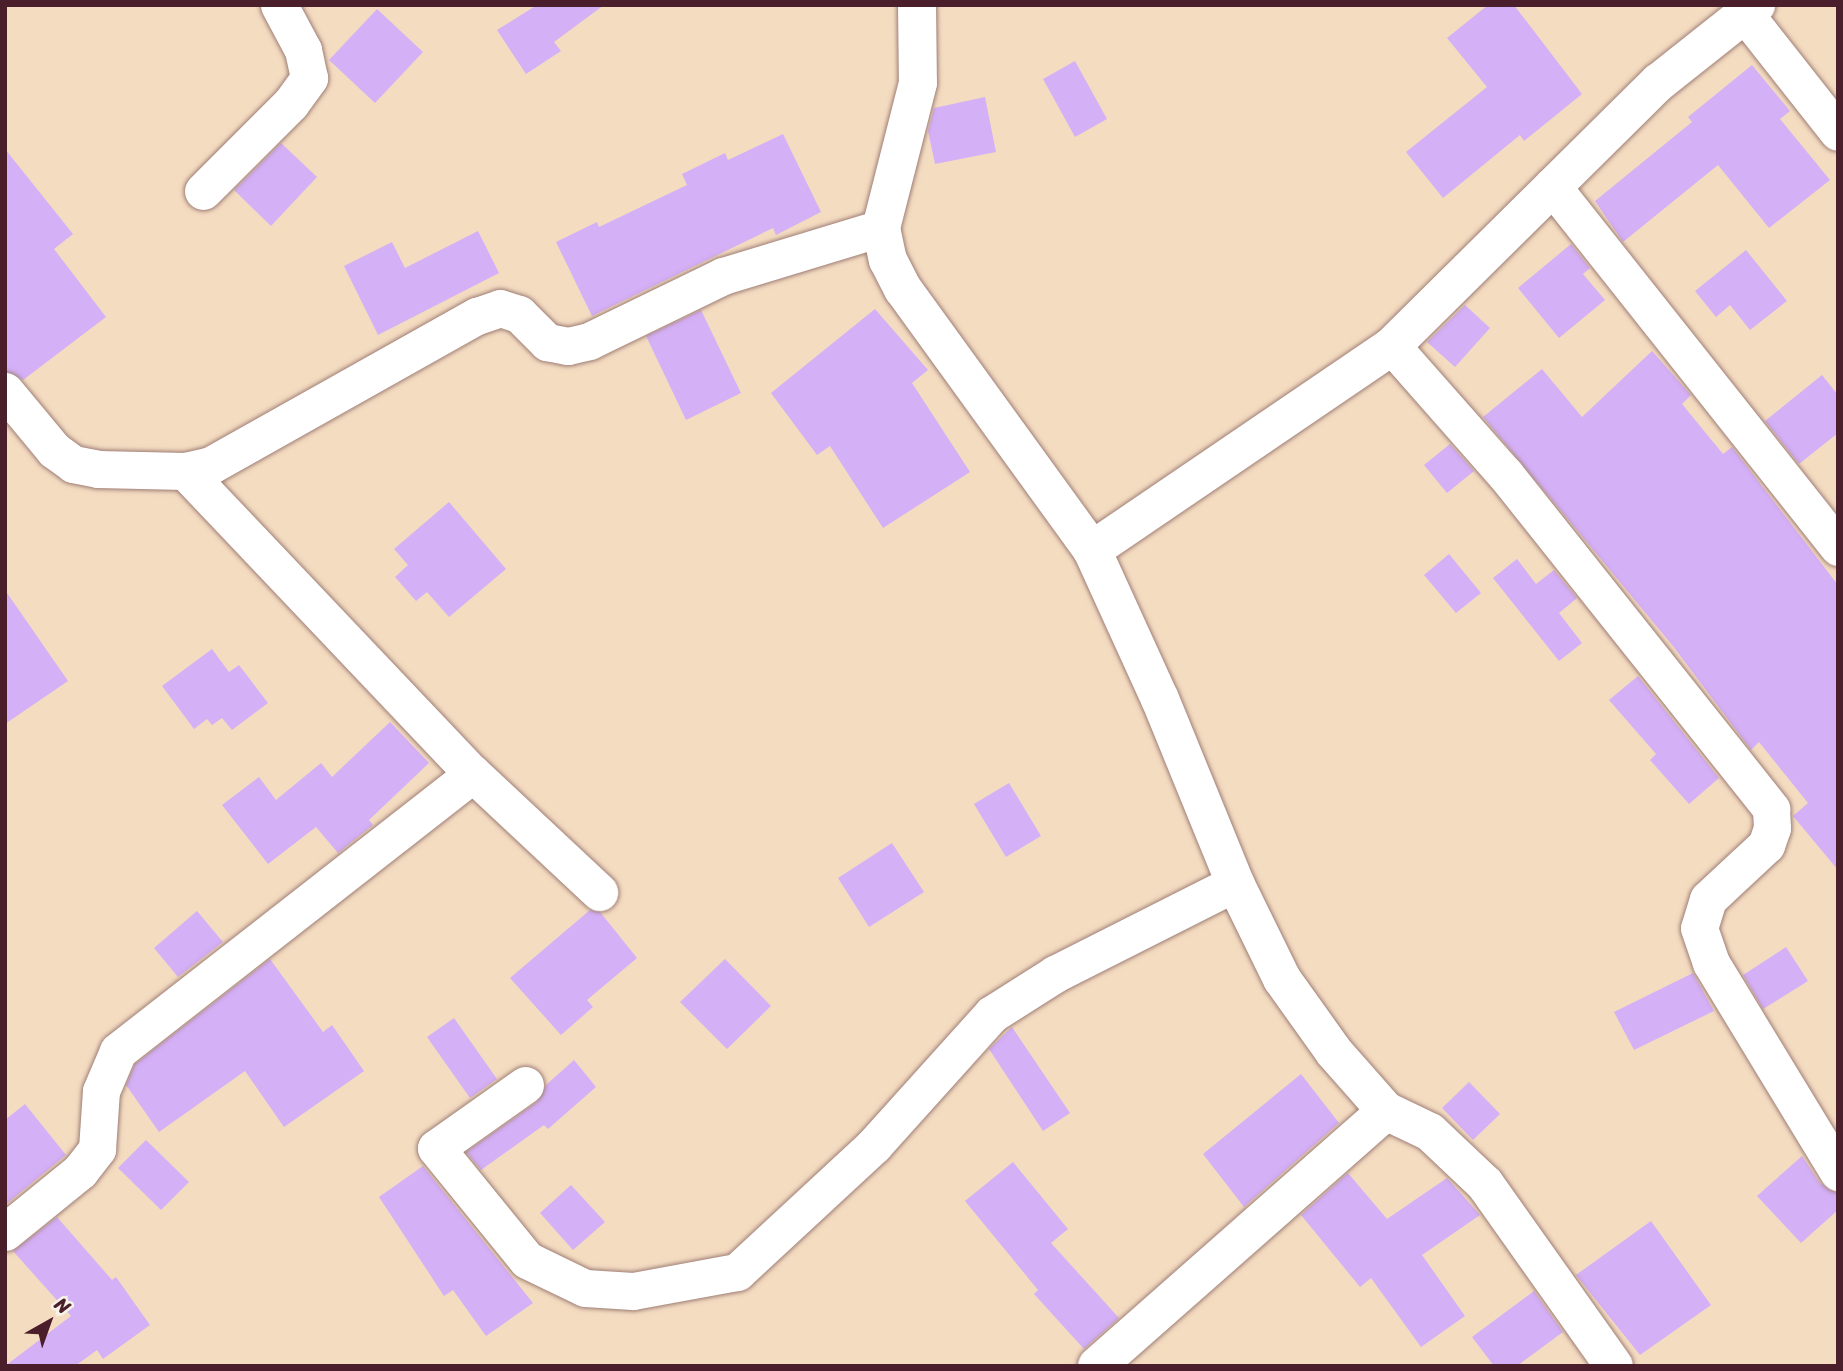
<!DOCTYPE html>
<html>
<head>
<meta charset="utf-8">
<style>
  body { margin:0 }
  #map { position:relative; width:1843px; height:1371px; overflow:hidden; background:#f4dcc1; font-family:Sriracha,sans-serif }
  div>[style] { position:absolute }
  .building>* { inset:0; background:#d4b0f7 }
  .roads { filter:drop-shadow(0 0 2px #9f7e76) drop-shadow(0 0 2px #9f7e76) }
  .minor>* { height:37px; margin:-18.5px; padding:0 18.5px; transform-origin:18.5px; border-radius:18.5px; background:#fff }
  .tertiary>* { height:38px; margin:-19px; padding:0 19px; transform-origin:19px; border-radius:19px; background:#fff }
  span { translate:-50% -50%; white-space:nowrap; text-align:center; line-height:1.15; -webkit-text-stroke:7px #f7f3e8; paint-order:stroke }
  .frame { position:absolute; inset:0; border:7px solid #4a1f2b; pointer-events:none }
  .north { position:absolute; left:14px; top:1287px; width:70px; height:70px; -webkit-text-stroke:5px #f7f3e8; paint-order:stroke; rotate:40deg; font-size:19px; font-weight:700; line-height:28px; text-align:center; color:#4a1f2b }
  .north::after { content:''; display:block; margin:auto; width:24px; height:32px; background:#4a1f2b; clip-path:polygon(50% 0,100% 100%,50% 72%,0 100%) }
</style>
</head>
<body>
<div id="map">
  <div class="building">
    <div style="clip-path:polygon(537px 5px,604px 5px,554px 42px,561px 51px,526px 74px,497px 30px)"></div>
    <div style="clip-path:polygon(1488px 5px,1514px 5px,1582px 94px,1524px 141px,1520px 135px,1443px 198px,1406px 152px,1487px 87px,1447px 38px)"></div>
    <div style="clip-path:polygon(377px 9px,423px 52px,375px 103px,329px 60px)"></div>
    <div style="clip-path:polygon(1075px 61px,1107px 119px,1075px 137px,1043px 79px)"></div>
    <div style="clip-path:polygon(1752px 65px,1790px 111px,1780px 119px,1830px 180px,1769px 228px,1718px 165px,1623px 242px,1595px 201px,1692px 122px,1688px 117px)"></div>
    <div style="clip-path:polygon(985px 97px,996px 152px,935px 164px,928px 131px,934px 108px)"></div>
    <div style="clip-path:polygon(783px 134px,821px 212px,776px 235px,773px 228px,592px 316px,556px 242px,597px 222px,599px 227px,687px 185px,682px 174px,725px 153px,728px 160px)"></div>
    <div style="clip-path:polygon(281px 143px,317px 177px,271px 226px,234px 190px)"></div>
    <div style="clip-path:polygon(5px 149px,73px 234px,54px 249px,106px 317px,23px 380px,5px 371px)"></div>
    <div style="clip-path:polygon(478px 231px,499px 273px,378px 335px,344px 266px,392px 242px,405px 268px)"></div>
    <div style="clip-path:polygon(1571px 244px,1590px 268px,1583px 274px,1605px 300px,1559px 338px,1518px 288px)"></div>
    <div style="clip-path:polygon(1746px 250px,1787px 301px,1750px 330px,1730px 305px,1716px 317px,1695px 291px)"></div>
    <div style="clip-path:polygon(1465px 305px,1490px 328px,1455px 367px,1427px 342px)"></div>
    <div style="clip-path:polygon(875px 309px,928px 370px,912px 383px,970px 472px,883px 528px,830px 446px,817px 455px,771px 393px)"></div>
    <div style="clip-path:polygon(701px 310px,741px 393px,686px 420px,646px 336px)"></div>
    <div style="clip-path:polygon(1652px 351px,1691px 395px,1682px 404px,1723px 454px,1732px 447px,1838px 585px,1838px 870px,1793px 816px,1808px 803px,1759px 742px,1751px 750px,1673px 646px,1483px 417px,1542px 369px,1582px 417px)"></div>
    <div style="clip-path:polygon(1822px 375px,1838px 395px,1838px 433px,1799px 464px,1765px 421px)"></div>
    <div style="clip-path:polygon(1450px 444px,1474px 471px,1447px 493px,1424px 465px)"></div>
    <div style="clip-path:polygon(449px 502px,506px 569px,449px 617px,427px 592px,416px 601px,395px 577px,408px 565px,394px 549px)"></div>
    <div style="clip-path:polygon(1449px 554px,1481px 593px,1456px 613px,1424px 575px)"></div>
    <div style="clip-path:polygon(1517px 559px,1536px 584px,1554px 570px,1577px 598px,1559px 613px,1582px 643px,1559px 661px,1493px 578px)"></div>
    <div style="clip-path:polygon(5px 590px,68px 681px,5px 724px)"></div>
    <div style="clip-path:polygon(212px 649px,229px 672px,239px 665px,268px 703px,232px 730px,222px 718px,212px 725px,207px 719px,194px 729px,162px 686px)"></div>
    <div style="clip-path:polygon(1638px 676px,1719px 778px,1689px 804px,1650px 760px,1656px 754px,1609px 700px)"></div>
    <div style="clip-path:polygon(390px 722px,429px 763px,369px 820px,373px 825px,338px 853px,316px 827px,268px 864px,222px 805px,259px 777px,276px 800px,321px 763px,332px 777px)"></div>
    <div style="clip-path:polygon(1009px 783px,1041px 836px,1006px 857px,974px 804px)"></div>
    <div style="clip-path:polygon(892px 843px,924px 892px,869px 927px,838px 878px)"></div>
    <div style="clip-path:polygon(590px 910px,600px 912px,637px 958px,587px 1000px,593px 1007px,561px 1035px,510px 978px)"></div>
    <div style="clip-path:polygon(197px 911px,223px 942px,178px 977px,154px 948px)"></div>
    <div style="clip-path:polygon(1786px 947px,1808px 981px,1763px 1009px,1743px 975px)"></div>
    <div style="clip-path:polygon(270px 959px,323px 1032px,332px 1025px,364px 1071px,284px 1127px,245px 1071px,159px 1132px,126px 1085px,135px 1064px)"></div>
    <div style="clip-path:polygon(725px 959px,771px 1006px,727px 1049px,680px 1002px)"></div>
    <div style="clip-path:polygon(1693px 973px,1714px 1011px,1634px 1050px,1614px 1012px)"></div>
    <div style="clip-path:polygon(454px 1018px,497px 1079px,470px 1098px,427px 1037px)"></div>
    <div style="clip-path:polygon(1012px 1027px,1070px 1113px,1043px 1131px,989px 1049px)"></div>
    <div style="clip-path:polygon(574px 1060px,596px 1087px,548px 1129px,544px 1125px,481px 1170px,466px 1152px,537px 1102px,546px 1085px)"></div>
    <div style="clip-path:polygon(1301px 1074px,1339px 1123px,1244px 1207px,1203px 1154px)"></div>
    <div style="clip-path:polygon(1469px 1082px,1500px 1114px,1473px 1140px,1442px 1108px)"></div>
    <div style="clip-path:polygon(25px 1104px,66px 1155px,5px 1205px,5px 1120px)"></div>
    <div style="clip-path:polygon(146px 1140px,189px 1182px,161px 1210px,118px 1168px)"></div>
    <div style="clip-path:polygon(1802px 1156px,1820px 1183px,1838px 1194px,1838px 1210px,1801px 1243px,1757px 1196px)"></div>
    <div style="clip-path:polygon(1013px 1162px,1068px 1229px,1051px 1243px,1119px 1318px,1084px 1349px,1034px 1294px,1038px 1290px,965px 1201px)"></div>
    <div style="clip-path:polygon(423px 1166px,533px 1303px,486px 1336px,453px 1290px,444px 1296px,379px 1197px)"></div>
    <div style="clip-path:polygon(1348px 1173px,1387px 1219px,1447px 1178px,1480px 1215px,1422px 1255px,1465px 1316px,1421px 1347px,1371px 1278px,1360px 1287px,1301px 1215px)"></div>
    <div style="clip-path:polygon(571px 1185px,605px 1222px,573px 1250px,540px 1213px)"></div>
    <div style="clip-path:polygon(57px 1217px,112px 1280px,116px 1277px,150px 1325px,103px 1359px,97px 1350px,75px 1366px,5px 1366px,71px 1316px,13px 1251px)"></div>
    <div style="clip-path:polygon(1651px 1221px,1711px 1305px,1640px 1355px,1576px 1275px)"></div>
    <div style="clip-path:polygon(1534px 1291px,1563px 1332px,1517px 1366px,1494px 1366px,1472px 1337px)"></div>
  </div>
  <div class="roads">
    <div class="minor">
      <div style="left:1745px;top:14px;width:150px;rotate:51.8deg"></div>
      <div style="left:1552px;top:186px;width:461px;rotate:51.6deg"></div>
      <div style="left:203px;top:191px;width:124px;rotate:-45deg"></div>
      <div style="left:291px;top:103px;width:31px;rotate:-54deg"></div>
      <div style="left:309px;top:78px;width:29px;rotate:-102deg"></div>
      <div style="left:303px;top:50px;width:51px;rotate:-118.1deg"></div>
      <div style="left:1392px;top:346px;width:171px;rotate:48.6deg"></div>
      <div style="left:1505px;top:474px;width:428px;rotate:51.5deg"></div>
      <div style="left:1771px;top:809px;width:19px;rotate:87deg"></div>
      <div style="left:1772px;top:828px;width:18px;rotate:109deg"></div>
      <div style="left:1766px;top:845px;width:79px;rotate:137deg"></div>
      <div style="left:1708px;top:899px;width:30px;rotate:107deg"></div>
      <div style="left:1699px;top:928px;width:37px;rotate:71deg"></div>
      <div style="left:1711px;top:963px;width:245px;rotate:58.7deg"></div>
      <div style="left:5px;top:391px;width:77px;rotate:50.3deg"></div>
      <div style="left:54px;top:450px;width:24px;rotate:36deg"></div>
      <div style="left:73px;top:464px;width:25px;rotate:11deg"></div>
      <div style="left:98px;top:469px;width:87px;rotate:1.3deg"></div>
      <div style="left:185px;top:471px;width:27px;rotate:-13deg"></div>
      <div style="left:211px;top:465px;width:305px;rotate:-29.3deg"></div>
      <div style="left:477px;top:316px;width:24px;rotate:-19deg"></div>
      <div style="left:500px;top:308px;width:20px;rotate:18deg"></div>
      <div style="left:519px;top:314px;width:40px;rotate:45deg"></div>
      <div style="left:547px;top:342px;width:21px;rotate:11deg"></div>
      <div style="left:568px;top:346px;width:22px;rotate:-13deg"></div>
      <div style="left:589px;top:341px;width:149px;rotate:-25.9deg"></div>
      <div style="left:723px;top:276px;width:165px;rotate:-16.9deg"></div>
      <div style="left:185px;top:471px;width:418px;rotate:46.5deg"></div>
      <div style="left:525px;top:1085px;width:109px;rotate:144.7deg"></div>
      <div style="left:436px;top:1148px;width:144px;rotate:50.9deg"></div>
      <div style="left:527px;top:1260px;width:64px;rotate:25.8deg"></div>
      <div style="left:585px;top:1288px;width:48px;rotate:3.6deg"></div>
      <div style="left:633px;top:1291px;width:106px;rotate:-10.4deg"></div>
      <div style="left:737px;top:1272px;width:187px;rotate:-42.8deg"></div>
      <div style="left:874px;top:1145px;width:176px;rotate:-48deg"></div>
      <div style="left:992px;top:1014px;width:75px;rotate:-32.4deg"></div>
      <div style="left:1055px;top:974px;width:202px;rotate:-26.8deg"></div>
      <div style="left:5px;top:1232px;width:97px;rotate:-39.1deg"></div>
      <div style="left:80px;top:1171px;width:28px;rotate:-52deg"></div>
      <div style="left:97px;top:1149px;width:58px;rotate:-86.1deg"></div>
      <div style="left:101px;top:1091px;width:43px;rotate:-67deg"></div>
      <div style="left:118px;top:1051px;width:450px;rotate:-38deg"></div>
      <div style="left:473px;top:774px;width:173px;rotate:43.1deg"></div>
    </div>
    <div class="tertiary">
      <div style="left:917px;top:5px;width:78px;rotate:89.3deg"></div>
      <div style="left:918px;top:83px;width:150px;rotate:104.3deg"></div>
      <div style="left:881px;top:228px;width:33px;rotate:78deg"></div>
      <div style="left:888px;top:260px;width:33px;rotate:63deg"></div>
      <div style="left:903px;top:289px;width:322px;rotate:54.1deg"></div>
      <div style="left:1092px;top:550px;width:164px;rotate:65.5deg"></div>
      <div style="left:1160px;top:699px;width:199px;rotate:67.8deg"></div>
      <div style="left:1235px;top:883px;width:107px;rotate:63.9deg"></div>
      <div style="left:1282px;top:979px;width:90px;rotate:54.5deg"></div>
      <div style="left:1334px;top:1052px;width:79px;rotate:48.6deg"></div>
      <div style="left:1386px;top:1111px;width:49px;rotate:25.5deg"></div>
      <div style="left:1430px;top:1132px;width:76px;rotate:43.4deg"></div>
      <div style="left:1485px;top:1184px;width:223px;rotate:54.7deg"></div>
      <div style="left:1092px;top:550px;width:363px;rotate:-34.2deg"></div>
      <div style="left:1392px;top:346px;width:375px;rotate:-44.7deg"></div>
      <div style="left:1659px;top:82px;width:124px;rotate:-38.4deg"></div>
      <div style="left:1097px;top:1366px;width:385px;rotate:-41.4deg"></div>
    </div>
  </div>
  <div class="frame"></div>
  <div class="north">N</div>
</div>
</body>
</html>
